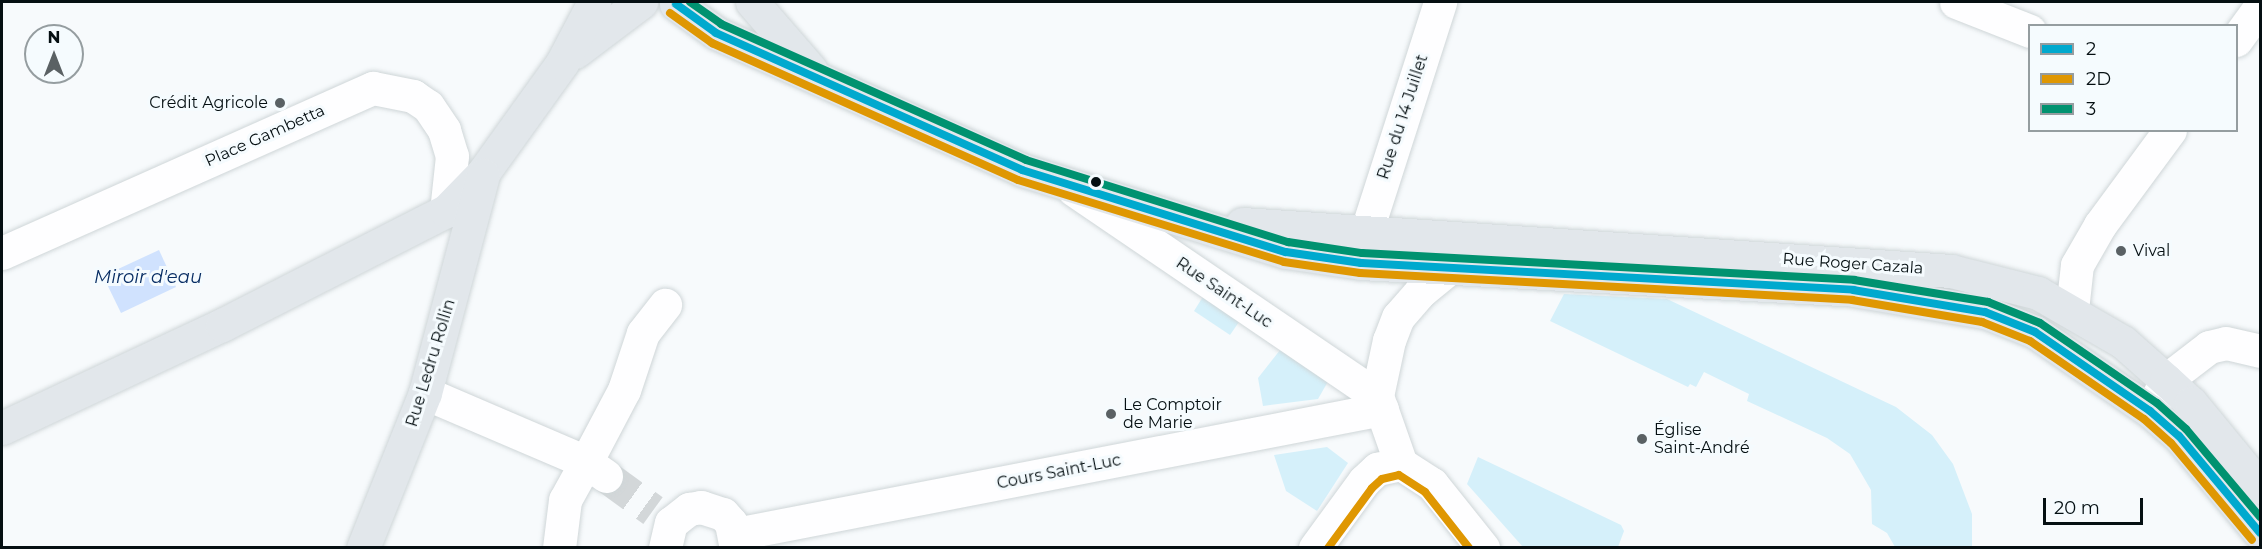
<!DOCTYPE html>
<html>
<head>
<meta charset="utf-8">
<style>
  body { margin:0 }
  #map { position:relative; width:2262px; height:549px; overflow:hidden; background:#f7fafc; font-family:Montserrat,sans-serif }
  div>[style] { position:absolute }
  .green>* { inset:0; background:#d5f0fa }
  .water>* { inset:0; background:#d0e2fe }
  .minor-tunnel>* { height:33px; margin-top:-16.5px; transform-origin:0; background:repeating-linear-gradient(90deg,#d3d7d9 0 33px,transparent 0 49px) }
  .roads { filter:drop-shadow(0 0 2px #cfd6d8) drop-shadow(0 0 2px #cfd6d8) }
  .minor>* { height:33px; margin:-16.5px; padding:0 16.5px; transform-origin:16.5px; border-radius:16.5px; background:#fefeff }
  .major>* { height:33px; margin:-16.5px; padding:0 16.5px; transform-origin:16.5px; border-radius:16.5px; background:#e2e7eb }
  .bus-1>* { height:8px; margin:-4px; padding:0 4px; transform-origin:4px; border-radius:4px; background:#00a9ce }
  .bus-2>* { height:8px; margin:-4px; padding:0 4px; transform-origin:4px; border-radius:4px; background:#df9702 }
  .bus-3>* { height:8px; margin:-4px; padding:0 4px; transform-origin:4px; border-radius:4px; background:#009270 }
  .dots>* { width:16px; height:16px; translate:-50% -50%; box-sizing:border-box; border:3px solid #f5fbfe; border-radius:50% }
  span { translate:-50% -50%; white-space:nowrap; text-align:center; line-height:1.15; -webkit-text-stroke:6px #f5fbfe; paint-order:stroke }
  .poi-label { font-size:16px; color:#050f12 }
  .right { translate:-100% -50%; text-align:right }
  .left { translate:0 -50%; text-align:left }
  .street-label { font-size:16px; color:#050f12 }
  .water-label { font-size:18px; color:#072c63; font-style:italic }
  .frame { position:absolute; inset:0; border:3px solid #050f12; pointer-events:none }
  .legend { position:absolute; left:2028px; top:24px; width:210px; height:108px; box-sizing:border-box; background:#f5fbfe; border:2px solid #959da0; margin:0; padding:8px 10px; list-style:none; font-size:18px; color:#050f12 }
  .legend li { display:flex; align-items:center; gap:12px; height:30px }
  .legend b { width:30px; border:2px solid #959da0 }
  .north { position:absolute; left:24px; top:24px; width:60px; height:60px; box-sizing:border-box; background:#f5fbfe; border:2px solid #959da0; border-radius:50%; rotate:0deg; font-size:16px; font-weight:700; line-height:24px; text-align:center; color:#050f12 }
  .north::after { content:''; display:block; margin:auto; width:21px; height:27px; background:#5a6164; clip-path:polygon(50% 0,100% 100%,50% 72%,0 100%) }
  .scale { position:absolute; left:2043px; top:498px; width:100px; height:27px; box-sizing:border-box; border:3px solid #050f12; border-top:0; padding-left:8px; font-size:18px; line-height:21px; white-space:nowrap; color:#050f12; -webkit-text-stroke:4px #f5fbfe; paint-order:stroke }
</style>
</head>
<body>
<div id="map">
  <div class="green">
    <div style="clip-path:polygon(1564px 294px,1667px 299px,1896px 407px,1932px 435px,1953px 464px,1972px 514px,1972px 547px,1895px 547px,1887px 533px,1872px 524px,1871px 490px,1850px 454px,1827px 438px,1747px 401px,1749px 394px,1704px 372px,1696px 387px,1690px 384px,1688px 387px,1550px 321px)"></div>
    <div style="clip-path:polygon(1204px 295px,1241px 319px,1230px 335px,1194px 311px)"></div>
    <div style="clip-path:polygon(1284px 345px,1330px 378px,1318px 399px,1263px 406px,1258px 378px)"></div>
    <div style="clip-path:polygon(1327px 447px,1348px 463px,1317px 511px,1286px 491px,1274px 455px)"></div>
    <div style="clip-path:polygon(1478px 457px,1621px 525px,1624px 531px,1618px 547px,1523px 547px,1467px 484px)"></div>
  </div>
  <div class="water">
    <div style="clip-path:polygon(159px 250px,176px 287px,121px 313px,103px 276px)"></div>
  </div>
  <div class="minor-tunnel">
    <div style="left:606px;top:476px;width:58px;rotate:35.9deg"></div>
  </div>
  <div class="roads">
    <div class="minor">
      <div style="left:1956px;top:2px;width:79px;rotate:21.4deg"></div>
      <div style="left:2236px;top:40px;width:41px;rotate:-54deg"></div>
      <div style="left:1074px;top:190px;width:366px;rotate:34.2deg"></div>
      <div style="left:1366px;top:233px;width:243px;rotate:-72.2deg"></div>
      <div style="left:2px;top:253px;width:406px;rotate:-24deg"></div>
      <div style="left:373px;top:88px;width:41px;rotate:11.3deg"></div>
      <div style="left:413px;top:96px;width:18px;rotate:34deg"></div>
      <div style="left:428px;top:106px;width:29px;rotate:56deg"></div>
      <div style="left:444px;top:130px;width:27px;rotate:73deg"></div>
      <div style="left:452px;top:156px;width:55px;rotate:96.2deg"></div>
      <div style="left:1465px;top:255px;width:58px;rotate:140.6deg"></div>
      <div style="left:1420px;top:292px;width:33px;rotate:131deg"></div>
      <div style="left:1398px;top:317px;width:25px;rotate:111deg"></div>
      <div style="left:1389px;top:340px;width:57px;rotate:102.1deg"></div>
      <div style="left:1377px;top:396px;width:72px;rotate:70.6deg"></div>
      <div style="left:1401px;top:464px;width:37px;rotate:33deg"></div>
      <div style="left:1432px;top:484px;width:82px;rotate:51.4deg"></div>
      <div style="left:2072px;top:310px;width:45px;rotate:-83.7deg"></div>
      <div style="left:2077px;top:265px;width:46px;rotate:-60.1deg"></div>
      <div style="left:2100px;top:225px;width:118px;rotate:-53.6deg"></div>
      <div style="left:425px;top:393px;width:175px;rotate:23.2deg"></div>
      <div style="left:586px;top:462px;width:43px;rotate:118.9deg"></div>
      <div style="left:565px;top:500px;width:48px;rotate:97.1deg"></div>
      <div style="left:2154px;top:404px;width:27px;rotate:-63deg"></div>
      <div style="left:2166px;top:380px;width:54px;rotate:-37.5deg"></div>
      <div style="left:2209px;top:347px;width:17px;rotate:-13deg"></div>
      <div style="left:2226px;top:343px;width:35px;rotate:13deg"></div>
      <div style="left:606px;top:476px;width:24px;rotate:-145deg"></div>
      <div style="left:586px;top:462px;width:81px;rotate:-62.2deg"></div>
      <div style="left:624px;top:390px;width:60px;rotate:-71.6deg"></div>
      <div style="left:643px;top:333px;width:36px;rotate:-52deg"></div>
      <div style="left:736px;top:534px;width:658px;rotate:-10.95deg"></div>
      <div style="left:665px;top:548px;width:26px;rotate:-77deg"></div>
      <div style="left:671px;top:523px;width:23px;rotate:-38deg"></div>
      <div style="left:689px;top:509px;width:12px;rotate:-9deg"></div>
      <div style="left:701px;top:507px;width:23px;rotate:18deg"></div>
      <div style="left:723px;top:514px;width:12px;rotate:48deg"></div>
      <div style="left:731px;top:523px;width:25px;rotate:79deg"></div>
      <div style="left:1315px;top:548px;width:83px;rotate:-53.8deg"></div>
      <div style="left:1364px;top:481px;width:18px;rotate:-43deg"></div>
      <div style="left:1377px;top:469px;width:25px;rotate:-12deg"></div>
    </div>
    <div class="major">
      <div style="left:752px;top:2px;width:90px;rotate:49.1deg"></div>
      <div style="left:676px;top:4px;width:49px;rotate:35.9deg"></div>
      <div style="left:716px;top:33px;width:335px;rotate:24.1deg"></div>
      <div style="left:1022px;top:170px;width:276px;rotate:17.3deg"></div>
      <div style="left:1286px;top:252px;width:76px;rotate:8.3deg"></div>
      <div style="left:1361px;top:263px;width:493px;rotate:3.1deg"></div>
      <div style="left:1853px;top:290px;width:134px;rotate:9.5deg"></div>
      <div style="left:1985px;top:312px;width:54px;rotate:21.8deg"></div>
      <div style="left:2035px;top:332px;width:140px;rotate:34.5deg"></div>
      <div style="left:2150px;top:411px;width:38px;rotate:41deg"></div>
      <div style="left:2179px;top:436px;width:126px;rotate:50.1deg"></div>
      <div style="left:575px;top:52px;width:83px;rotate:-37.1deg"></div>
      <div style="left:1242px;top:224px;width:711px;rotate:3.79deg"></div>
      <div style="left:1951px;top:271px;width:90px;rotate:14.2deg"></div>
      <div style="left:2038px;top:293px;width:98px;rotate:30deg"></div>
      <div style="left:2123px;top:342px;width:57px;rotate:41.5deg"></div>
      <div style="left:2166px;top:380px;width:34px;rotate:43deg"></div>
      <div style="left:2191px;top:403px;width:109px;rotate:50.6deg"></div>
      <div style="left:2px;top:428px;width:243px;rotate:-25.1deg"></div>
      <div style="left:222px;top:325px;width:251px;rotate:-27deg"></div>
      <div style="left:446px;top:211px;width:53px;rotate:-45.8deg"></div>
      <div style="left:483px;top:173px;width:135px;rotate:-54.3deg"></div>
      <div style="left:562px;top:63px;width:69px;rotate:-62.3deg"></div>
      <div style="left:363px;top:548px;width:167px;rotate:-68.2deg"></div>
      <div style="left:425px;top:393px;width:226px;rotate:-75.1deg"></div>
    </div>
  </div>
  <div class="bus-1">
    <div style="left:676px;top:4px;width:49px;rotate:35.9deg"></div>
    <div style="left:716px;top:33px;width:335px;rotate:24.1deg"></div>
    <div style="left:1022px;top:170px;width:276px;rotate:17.3deg"></div>
    <div style="left:1286px;top:252px;width:76px;rotate:8.3deg"></div>
    <div style="left:1361px;top:263px;width:493px;rotate:3.1deg"></div>
    <div style="left:1853px;top:290px;width:134px;rotate:9.5deg"></div>
    <div style="left:1985px;top:312px;width:54px;rotate:21.8deg"></div>
    <div style="left:2035px;top:332px;width:140px;rotate:34.5deg"></div>
    <div style="left:2150px;top:411px;width:38px;rotate:41deg"></div>
    <div style="left:2179px;top:436px;width:126px;rotate:50.1deg"></div>
  </div>
  <div class="bus-2">
    <div style="left:670px;top:13px;width:52px;rotate:35.5deg"></div>
    <div style="left:712px;top:43px;width:335px;rotate:24.1deg"></div>
    <div style="left:1018px;top:180px;width:278px;rotate:17.1deg"></div>
    <div style="left:1284px;top:262px;width:77px;rotate:8.2deg"></div>
    <div style="left:1360px;top:273px;width:493px;rotate:3.1deg"></div>
    <div style="left:1852px;top:300px;width:132px;rotate:9.6deg"></div>
    <div style="left:1982px;top:322px;width:52px;rotate:21.6deg"></div>
    <div style="left:2030px;top:341px;width:138px;rotate:34.4deg"></div>
    <div style="left:2144px;top:419px;width:36px;rotate:42deg"></div>
    <div style="left:2171px;top:443px;width:126px;rotate:50.1deg"></div>
    <div style="left:1328px;top:548px;width:74px;rotate:-53.7deg"></div>
    <div style="left:1372px;top:488px;width:13px;rotate:-42deg"></div>
    <div style="left:1382px;top:479px;width:17px;rotate:-13deg"></div>
    <div style="left:1399px;top:475px;width:31px;rotate:33deg"></div>
    <div style="left:1425px;top:492px;width:71px;rotate:51.8deg"></div>
  </div>
  <div class="bus-3">
    <div style="left:690px;top:2px;width:38px;rotate:35deg"></div>
    <div style="left:721px;top:24px;width:334px;rotate:24deg"></div>
    <div style="left:1026px;top:160px;width:275px;rotate:17.4deg"></div>
    <div style="left:1288px;top:242px;width:75px;rotate:8.5deg"></div>
    <div style="left:1362px;top:253px;width:493px;rotate:3.1deg"></div>
    <div style="left:1854px;top:280px;width:136px;rotate:9.3deg"></div>
    <div style="left:1988px;top:302px;width:56px;rotate:22deg"></div>
    <div style="left:2040px;top:323px;width:142px;rotate:34.4deg"></div>
    <div style="left:2157px;top:403px;width:39px;rotate:42deg"></div>
    <div style="left:2186px;top:429px;width:115px;rotate:49.9deg"></div>
  </div>
  <div class="dots">
    <div style="left:280px;top:103px;background:#5a6164"></div>
    <div style="left:1096px;top:182px;background:#050f12"></div>
    <div style="left:2121px;top:251px;background:#5a6164"></div>
    <div style="left:1111px;top:414px;background:#5a6164"></div>
    <div style="left:1642px;top:439px;background:#5a6164"></div>
  </div>
  <div class="poi-label">
    <span class="right" style="left:268px;top:103px">Crédit Agricole</span>
    <span class="left" style="left:2133px;top:251px">Vival</span>
    <span class="left" style="left:1123px;top:414px">Le Comptoir<br>de Marie</span>
    <span class="left" style="left:1654px;top:439px">Église<br>Saint-André</span>
  </div>
  <div class="street-label">
    <span style="left:1403px;top:117px;rotate:-72deg">Rue du 14 Juillet</span>
    <span style="left:265px;top:136px;rotate:-24deg">Place Gambetta</span>
    <span style="left:1853px;top:264px;rotate:4deg">Rue Roger Cazala</span>
    <span style="left:1224px;top:293px;rotate:34deg">Rue Saint-Luc</span>
    <span style="left:431px;top:363px;rotate:-73deg">Rue Ledru Rollin</span>
    <span style="left:1059px;top:472px;rotate:-11deg">Cours Saint-Luc</span>
  </div>
  <div class="water-label">
    <span style="left:148px;top:277px">Miroir d'eau</span>
  </div>
  <div class="frame"></div>
  <ul class="legend">
  <li><b style="height:8px;background:#00a9ce"></b>2</li>
  <li><b style="height:8px;background:#df9702"></b>2D</li>
  <li><b style="height:8px;background:#009270"></b>3</li>
  </ul>
  <div class="north">N</div>
  <div class="scale">20 m</div>
</div>
</body>
</html>
